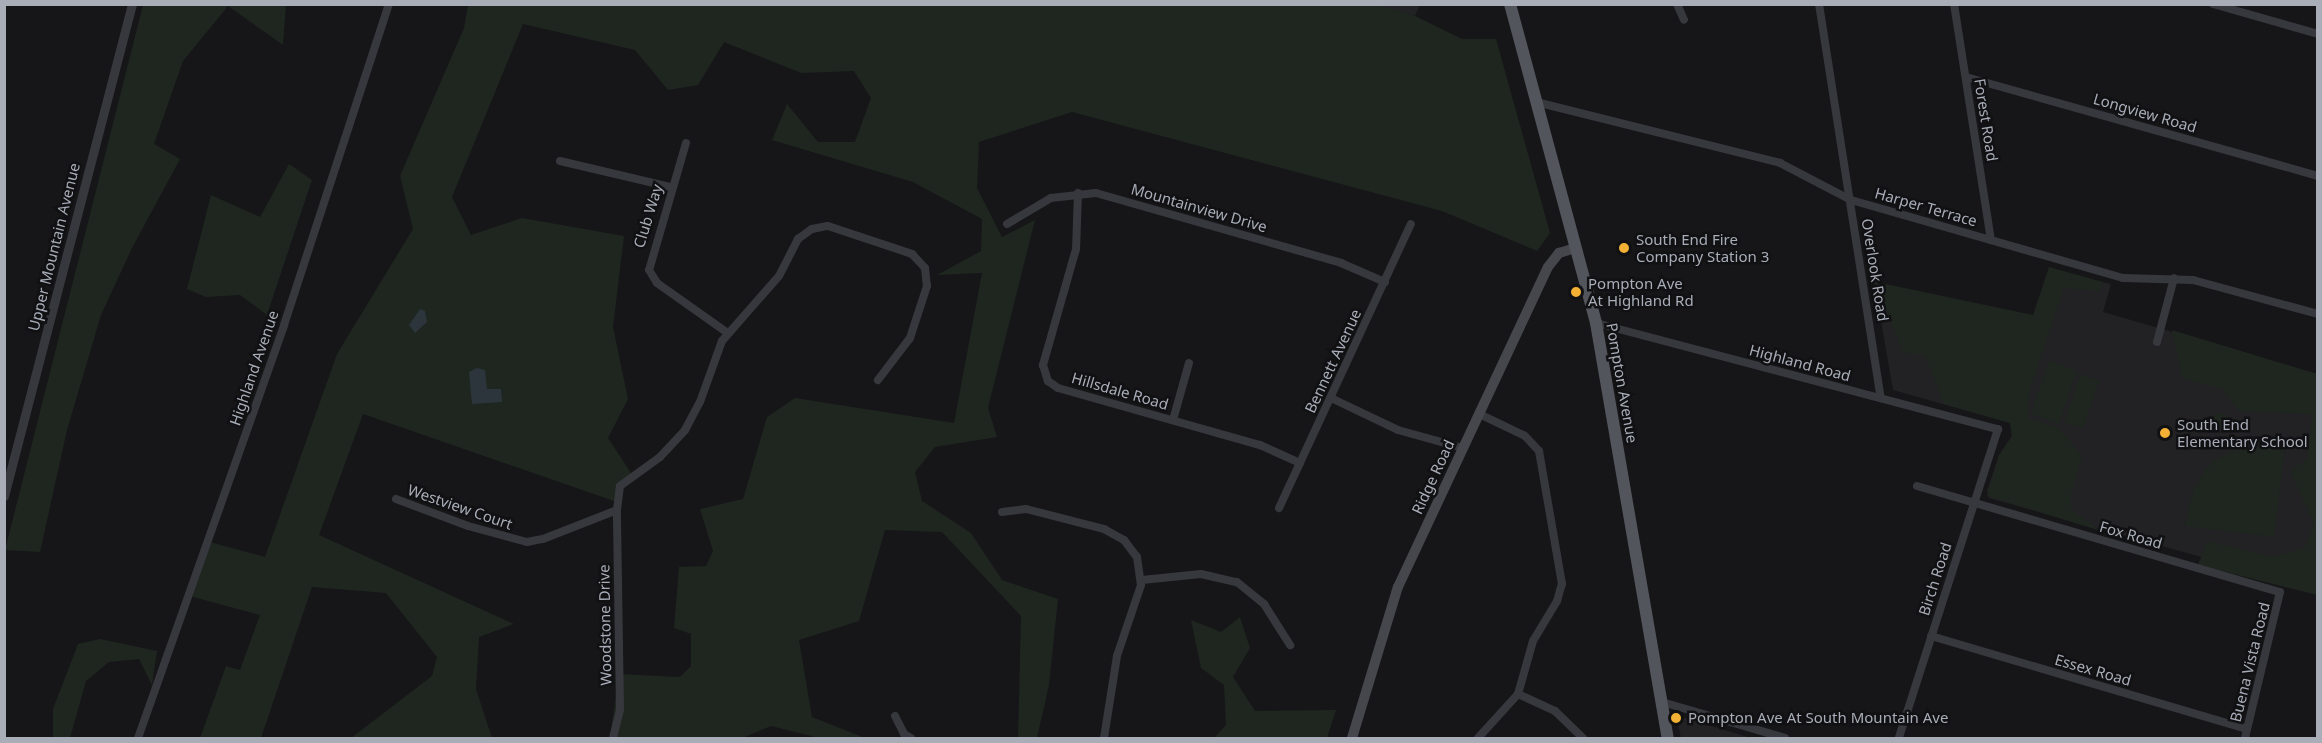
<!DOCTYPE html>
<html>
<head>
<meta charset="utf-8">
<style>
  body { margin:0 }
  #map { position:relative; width:2322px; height:743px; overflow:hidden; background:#161618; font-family:"Noto Sans",sans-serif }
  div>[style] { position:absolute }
  .built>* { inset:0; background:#222225 }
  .green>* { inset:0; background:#1e261f }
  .round { border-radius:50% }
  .water>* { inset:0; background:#2c353c }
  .minor>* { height:8px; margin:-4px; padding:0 4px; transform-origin:4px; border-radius:4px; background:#37383d }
  .tertiary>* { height:9px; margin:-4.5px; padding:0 4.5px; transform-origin:4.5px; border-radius:4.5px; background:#37383d }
  .secondary>* { height:10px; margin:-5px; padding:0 5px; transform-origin:5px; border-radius:5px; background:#45474d }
  .primary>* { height:12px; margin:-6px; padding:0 6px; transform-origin:6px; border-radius:6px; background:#53555c }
  .dots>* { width:16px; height:16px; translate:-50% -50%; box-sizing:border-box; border:3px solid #111113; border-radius:50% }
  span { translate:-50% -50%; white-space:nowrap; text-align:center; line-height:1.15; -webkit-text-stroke:5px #111113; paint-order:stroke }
  .street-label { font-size:15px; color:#a8adb8 }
  .poi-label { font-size:15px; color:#a8adb8 }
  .left { translate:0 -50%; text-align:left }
  .frame { position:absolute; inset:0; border:6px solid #a8adb8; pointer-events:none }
</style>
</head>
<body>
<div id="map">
  <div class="built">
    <div style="clip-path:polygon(1375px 5px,1420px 5px,1415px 16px)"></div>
    <div style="clip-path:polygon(2068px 274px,2111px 284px,2103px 312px,2317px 374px,2317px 589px,1989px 498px,1987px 491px,1999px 455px,2012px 436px,2010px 423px,1893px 390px,1874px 281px,2000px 318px,2051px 324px)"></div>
    <div style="clip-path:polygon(1682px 717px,1751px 738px,1681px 738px,1677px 720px)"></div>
  </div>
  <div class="green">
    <div style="clip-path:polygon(1375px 4px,1415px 16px,1462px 39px,1496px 39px,1550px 233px,1537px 251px,1442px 211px,1072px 112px,979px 142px,977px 188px,1002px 237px,1035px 220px,988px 408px,997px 437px,935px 447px,915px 472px,922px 501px,971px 533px,1002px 580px,1058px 599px,1049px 685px,1037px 738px,1018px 738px,1021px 616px,942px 532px,885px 530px,859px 621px,799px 640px,812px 717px,865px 738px,819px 738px,771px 726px,742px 738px,610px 738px,619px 674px,680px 677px,691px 666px,691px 634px,674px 628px,679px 567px,706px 566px,713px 551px,700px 509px,743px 499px,767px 417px,795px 398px,954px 423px,982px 273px,937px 275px,981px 251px,982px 219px,913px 182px,772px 140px,787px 104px,818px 142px,855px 142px,871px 98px,854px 71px,801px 73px,724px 42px,698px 85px,668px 90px,635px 50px,523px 24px,452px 197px,471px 235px,522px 218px,624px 236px,613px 327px,628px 399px,608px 438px,631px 473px,614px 501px,363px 414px,319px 535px,514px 624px,479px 637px,476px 689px,492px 738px,351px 738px,432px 676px,437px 657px,386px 593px,312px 587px,261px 738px,200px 738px,226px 666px,240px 670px,260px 615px,186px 595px,206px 541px,265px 557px,337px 354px,413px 229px,400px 176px,464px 28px,468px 5px)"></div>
    <div style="clip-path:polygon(143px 5px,286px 5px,283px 45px,228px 6px,183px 61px,154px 144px,180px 159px,132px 248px,101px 315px,67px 430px,40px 552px,5px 550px)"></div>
    <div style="clip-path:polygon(289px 164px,312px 180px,267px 315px,240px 295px,206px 297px,187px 289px,211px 195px,260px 217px)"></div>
    <div style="clip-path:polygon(2049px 267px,2103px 282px,2100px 291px,2064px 288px,2029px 392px,2028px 418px,2059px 428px,2082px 456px,2071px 495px,2071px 509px,2101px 531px,1987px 496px,1999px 455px,2012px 436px,2010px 423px,1944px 404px,1925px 356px,1903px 352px,1876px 282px,2033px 315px)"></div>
    <div style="clip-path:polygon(2172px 330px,2317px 374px,2317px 595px,2198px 565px,2207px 541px,2273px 557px,2304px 548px,2314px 524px,2290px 470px,2307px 460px,2312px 414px,2239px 411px,2223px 389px,2182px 378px)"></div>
    <div style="clip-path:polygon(2049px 361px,2077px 371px,2059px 424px,2031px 414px)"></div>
    <div style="clip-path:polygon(2081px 374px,2099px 381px,2083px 428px,2064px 422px)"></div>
    <div class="round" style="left:2212px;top:413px;width:16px;height:16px"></div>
    <div style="clip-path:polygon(2268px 446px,2285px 448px,2274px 537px,2185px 526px,2193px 491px,2211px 462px,2244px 447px)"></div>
    <div style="clip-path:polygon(1240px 617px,1250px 648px,1233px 677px,1255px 711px,1336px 710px,1327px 738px,1214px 738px,1226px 725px,1224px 685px,1201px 668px,1191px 620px,1221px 632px)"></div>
    <div style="clip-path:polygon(100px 639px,157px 651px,152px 685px,139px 659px,109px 662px,86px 681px,70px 738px,53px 738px,53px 709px,78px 644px)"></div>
  </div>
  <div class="water">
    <div style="clip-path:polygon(420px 309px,425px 311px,427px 322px,415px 333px,409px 325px)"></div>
    <div style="clip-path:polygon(477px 368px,485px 370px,487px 389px,501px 389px,502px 402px,472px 404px,469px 372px)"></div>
  </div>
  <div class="minor">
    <div style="left:1677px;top:4px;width:17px;rotate:66deg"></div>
    <div style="left:1819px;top:4px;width:399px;rotate:81.1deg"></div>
    <div style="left:1954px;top:4px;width:239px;rotate:81.1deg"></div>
    <div style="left:2213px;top:4px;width:109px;rotate:15.9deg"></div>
    <div style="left:1966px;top:77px;width:366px;rotate:15.7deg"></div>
    <div style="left:1536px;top:102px;width:252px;rotate:14deg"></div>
    <div style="left:1780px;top:163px;width:80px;rotate:27.5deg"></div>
    <div style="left:1851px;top:200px;width:283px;rotate:16deg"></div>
    <div style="left:2123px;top:278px;width:70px;rotate:1.6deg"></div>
    <div style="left:2193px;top:280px;width:130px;rotate:15.2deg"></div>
    <div style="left:686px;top:143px;width:132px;rotate:106.2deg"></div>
    <div style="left:649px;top:270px;width:15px;rotate:58deg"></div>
    <div style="left:657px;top:283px;width:87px;rotate:35.2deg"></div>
    <div style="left:560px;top:161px;width:114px;rotate:13.2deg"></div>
    <div style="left:1078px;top:193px;width:56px;rotate:92deg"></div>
    <div style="left:1076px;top:249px;width:121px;rotate:105.9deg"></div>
    <div style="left:1043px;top:365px;width:17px;rotate:73deg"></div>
    <div style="left:1048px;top:381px;width:12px;rotate:35deg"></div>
    <div style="left:1058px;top:388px;width:210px;rotate:15.8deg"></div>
    <div style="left:1260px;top:445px;width:44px;rotate:24.2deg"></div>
    <div style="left:1007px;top:224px;width:51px;rotate:-30.6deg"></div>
    <div style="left:1051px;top:198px;width:45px;rotate:-6.3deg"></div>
    <div style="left:1096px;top:193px;width:255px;rotate:15.9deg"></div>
    <div style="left:1341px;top:263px;width:48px;rotate:23.4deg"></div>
    <div style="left:1596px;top:323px;width:416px;rotate:14.8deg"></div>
    <div style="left:1998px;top:429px;width:324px;rotate:107.8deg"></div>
    <div style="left:2157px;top:342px;width:66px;rotate:-75.1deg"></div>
    <div style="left:1331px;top:398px;width:74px;rotate:25.5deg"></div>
    <div style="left:1398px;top:430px;width:67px;rotate:15.5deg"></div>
    <div style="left:1173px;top:420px;width:59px;rotate:-74.3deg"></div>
    <div style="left:1917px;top:486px;width:378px;rotate:16.3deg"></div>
    <div style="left:2280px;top:592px;width:150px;rotate:103.5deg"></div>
    <div style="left:396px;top:499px;width:77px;rotate:20.6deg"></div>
    <div style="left:468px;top:526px;width:61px;rotate:15.2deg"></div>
    <div style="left:527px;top:542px;width:16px;rotate:-11deg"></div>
    <div style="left:543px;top:539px;width:79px;rotate:-21.4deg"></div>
    <div style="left:1279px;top:508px;width:313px;rotate:-65.1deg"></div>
    <div style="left:1002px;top:512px;width:24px;rotate:-7deg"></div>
    <div style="left:1026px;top:509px;width:81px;rotate:14.4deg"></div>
    <div style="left:1104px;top:529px;width:23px;rotate:29deg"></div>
    <div style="left:1124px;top:540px;width:21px;rotate:53deg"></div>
    <div style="left:1137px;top:557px;width:28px;rotate:82deg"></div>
    <div style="left:1141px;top:585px;width:75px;rotate:108.7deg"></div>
    <div style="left:1117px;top:656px;width:83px;rotate:99deg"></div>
    <div style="left:1142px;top:580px;width:59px;rotate:-5.8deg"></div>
    <div style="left:1201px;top:574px;width:37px;rotate:13deg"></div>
    <div style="left:1237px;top:582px;width:35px;rotate:39deg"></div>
    <div style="left:1264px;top:604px;width:49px;rotate:57.6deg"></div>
    <div style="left:1931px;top:636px;width:329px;rotate:16.4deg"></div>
    <div style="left:1518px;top:694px;width:41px;rotate:24.7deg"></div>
    <div style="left:1555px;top:711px;width:39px;rotate:44deg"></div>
    <div style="left:1662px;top:702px;width:128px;rotate:16.3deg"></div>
    <div style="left:895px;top:716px;width:20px;rotate:63deg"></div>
    <div style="left:904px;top:734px;width:8px;rotate:30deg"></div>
    <div style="left:138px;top:738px;width:438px;rotate:-70.5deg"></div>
    <div style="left:284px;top:325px;width:338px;rotate:-71.9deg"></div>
    <div style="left:613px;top:738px;width:29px;rotate:-76deg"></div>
    <div style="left:620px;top:710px;width:200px;rotate:-90.9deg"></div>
    <div style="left:617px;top:510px;width:24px;rotate:-83deg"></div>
    <div style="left:620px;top:486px;width:49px;rotate:-35.9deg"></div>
    <div style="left:660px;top:457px;width:37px;rotate:-47deg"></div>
    <div style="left:685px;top:430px;width:32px;rotate:-62deg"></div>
    <div style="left:700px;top:402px;width:65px;rotate:-70.2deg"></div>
    <div style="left:722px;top:341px;width:86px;rotate:-48.8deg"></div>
    <div style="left:779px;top:276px;width:42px;rotate:-62.8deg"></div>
    <div style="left:798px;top:239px;width:17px;rotate:-36deg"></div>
    <div style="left:812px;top:229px;width:16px;rotate:-11deg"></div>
    <div style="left:828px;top:226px;width:89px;rotate:18.4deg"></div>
    <div style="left:912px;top:254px;width:19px;rotate:47deg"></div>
    <div style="left:925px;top:268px;width:18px;rotate:84deg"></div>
    <div style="left:927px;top:286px;width:55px;rotate:108.1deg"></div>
    <div style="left:910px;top:338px;width:53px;rotate:127.3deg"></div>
    <div style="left:1478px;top:738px;width:59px;rotate:-47.7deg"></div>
    <div style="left:1518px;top:694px;width:55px;rotate:-74.2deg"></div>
    <div style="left:1533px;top:641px;width:47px;rotate:-59deg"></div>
    <div style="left:1557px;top:601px;width:18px;rotate:-74deg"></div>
    <div style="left:1562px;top:584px;width:135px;rotate:-99.8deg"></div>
    <div style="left:1539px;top:451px;width:21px;rotate:-133deg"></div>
    <div style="left:1525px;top:436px;width:51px;rotate:-154.4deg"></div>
  </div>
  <div class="tertiary">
    <div style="left:4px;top:496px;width:508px;rotate:-75.42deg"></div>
  </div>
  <div class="secondary">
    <div style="left:1352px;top:738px;width:158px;rotate:-73.1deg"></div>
    <div style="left:1398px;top:587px;width:353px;rotate:-64.9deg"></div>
    <div style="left:1548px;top:267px;width:18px;rotate:-52deg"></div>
    <div style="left:1559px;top:253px;width:17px;rotate:-17deg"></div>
  </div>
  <div class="primary">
    <div style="left:1510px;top:4px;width:330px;rotate:74.9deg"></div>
    <div style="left:1596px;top:323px;width:421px;rotate:80.2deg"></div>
  </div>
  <div class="dots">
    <div style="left:1624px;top:248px;background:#f2b134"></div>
    <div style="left:1576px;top:292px;background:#f2b134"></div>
    <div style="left:2165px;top:433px;background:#f2b134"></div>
    <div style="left:1676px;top:718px;background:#f2b134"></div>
  </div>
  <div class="street-label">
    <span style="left:2145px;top:113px;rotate:16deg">Longview Road</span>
    <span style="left:1986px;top:120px;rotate:81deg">Forest Road</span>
    <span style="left:1926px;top:207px;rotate:16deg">Harper Terrace</span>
    <span style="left:1199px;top:208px;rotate:16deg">Mountainview Drive</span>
    <span style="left:648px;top:216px;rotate:-73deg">Club Way</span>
    <span style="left:54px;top:247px;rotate:-76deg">Upper Mountain Avenue</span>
    <span style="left:1875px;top:270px;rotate:81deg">Overlook Road</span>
    <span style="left:1333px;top:361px;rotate:-65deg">Bennett Avenue</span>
    <span style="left:1800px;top:363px;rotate:15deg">Highland Road</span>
    <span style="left:254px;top:368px;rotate:-71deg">Highland Avenue</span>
    <span style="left:1622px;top:383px;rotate:80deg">Pompton Avenue</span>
    <span style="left:1120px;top:391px;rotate:16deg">Hillsdale Road</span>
    <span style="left:1433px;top:477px;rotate:-65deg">Ridge Road</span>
    <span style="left:460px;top:507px;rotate:19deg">Westview Court</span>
    <span style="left:2131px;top:535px;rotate:16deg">Fox Road</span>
    <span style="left:1935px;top:579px;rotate:-72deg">Birch Road</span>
    <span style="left:605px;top:625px;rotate:-91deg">Woodstone Drive</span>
    <span style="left:2250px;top:662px;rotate:-76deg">Buena Vista Road</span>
    <span style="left:2093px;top:670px;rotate:16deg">Essex Road</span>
  </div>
  <div class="poi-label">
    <span class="left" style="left:1636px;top:248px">South End Fire<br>Company Station 3</span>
    <span class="left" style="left:1588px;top:292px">Pompton Ave<br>At Highland Rd</span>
    <span class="left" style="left:2177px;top:433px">South End<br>Elementary School</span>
    <span class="left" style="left:1688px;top:718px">Pompton Ave At South Mountain Ave</span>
  </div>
  <div class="frame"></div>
</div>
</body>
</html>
